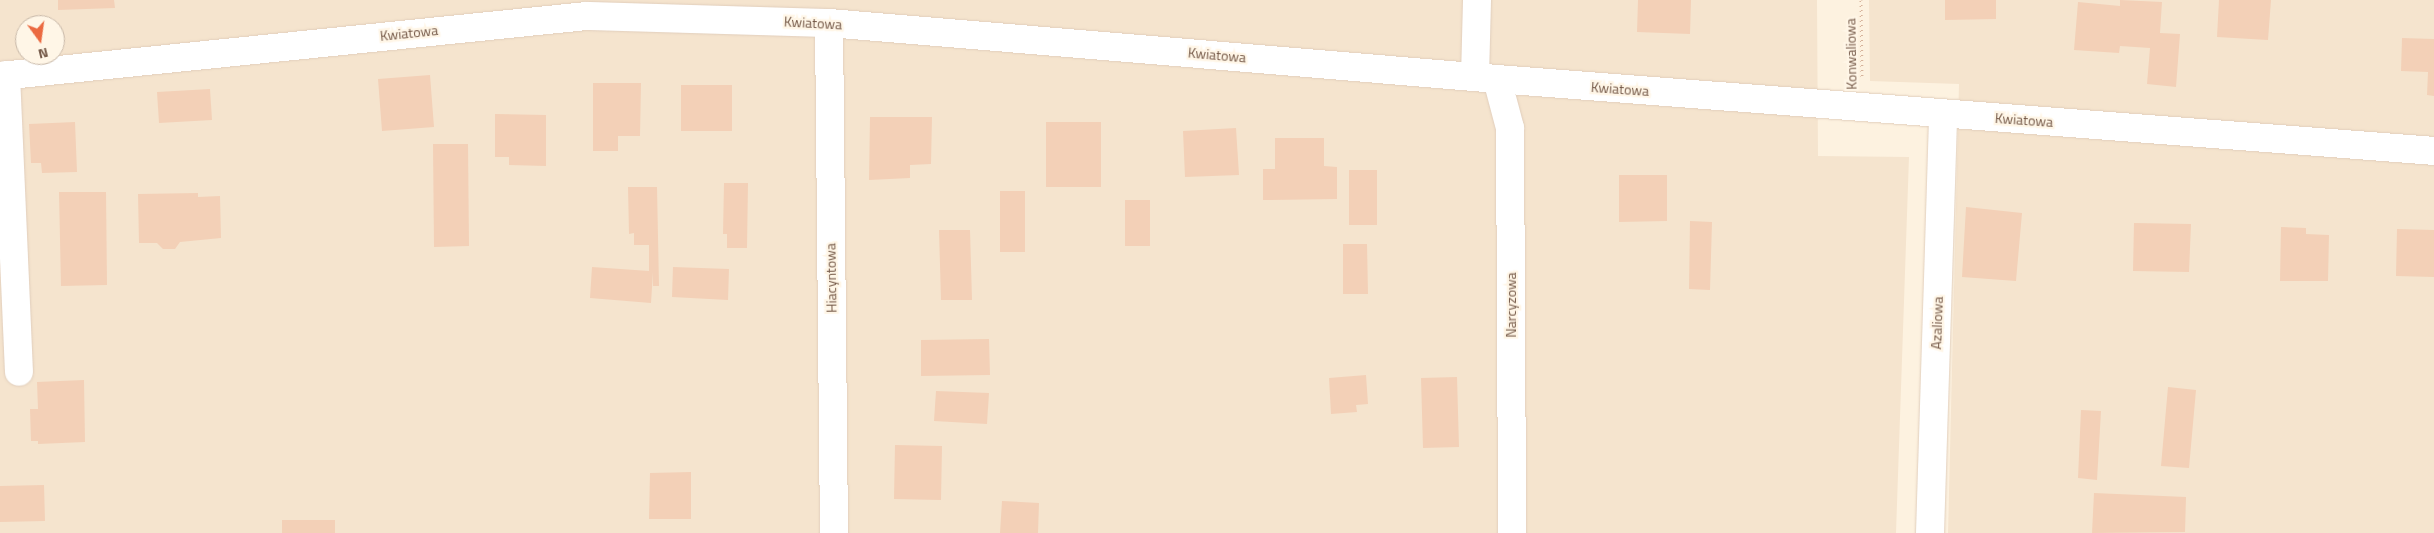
<!DOCTYPE html>
<html>
<head>
<meta charset="utf-8">
<style>
  body { margin:0 }
  #map { position:relative; width:2434px; height:533px; overflow:hidden; background:#fdf2e0; font-family:"Titillium Web",sans-serif }
  div>[style] { position:absolute }
  .residential>* { inset:0; background:#f5e4ce }
  .building>* { inset:0; background:#f3d0b7 }
  .path>* { height:3px; margin-top:-1.5px; transform-origin:0; background:repeating-linear-gradient(90deg,#d7b39b 0 1px,transparent 0 5px) }
  .roads { filter:drop-shadow(0 0 1px #e1cebc) drop-shadow(0 0 1px #e1cebc) }
  .minor>* { height:28px; margin:-14px; padding:0 14px; transform-origin:14px; border-radius:14px; background:#fff }
  span { translate:-50% -50%; white-space:nowrap; text-align:center; line-height:1.15; -webkit-text-stroke:4.5px #fff6e7; paint-order:stroke }
  .street-label { font-size:14px; color:#745847 }
  .north { position:absolute; left:15px; top:15px; width:50px; height:50px; box-sizing:border-box; background:#fff6e7; border:1px solid #c7b7a7; border-radius:50%; rotate:166deg; font-size:14px; font-weight:700; line-height:20px; text-align:center; color:#745847 }
  .north::after { content:''; display:block; margin:auto; width:18px; height:22px; background:#eb6a41; clip-path:polygon(50% 0,100% 100%,50% 72%,0 100%) }
</style>
</head>
<body>
<div id="map">
  <div class="residential">
    <div style="clip-path:polygon(evenodd,0 0,1817px 0,1818px 156px,1909px 157px,1896px 533px,0 533px,0 0,25px 25px,55px 25px,55px 55px,25px 55px,25px 25px)"></div>
    <div style="clip-path:polygon(1869px 0,2434px 0,2434px 533px,1948px 533px,1959px 84px,1870px 81px)"></div>
  </div>
  <div class="building">
    <div style="clip-path:polygon(58px 0,114px 0,115px 8px,58px 10px)"></div>
    <div style="clip-path:polygon(1638px 0,1691px 0,1690px 34px,1637px 32px)"></div>
    <div style="clip-path:polygon(1945px 0,1996px 0,1996px 19px,1945px 20px)"></div>
    <div style="clip-path:polygon(2120px 0,2162px 2px,2160px 33px,2180px 34px,2176px 87px,2147px 84px,2150px 48px,2120px 46px,2119px 53px,2074px 50px,2078px 2px,2120px 6px)"></div>
    <div style="clip-path:polygon(2219px 0,2271px 0,2268px 40px,2217px 37px)"></div>
    <div style="clip-path:polygon(2402px 38px,2434px 39px,2434px 96px,2427px 95px,2428px 72px,2401px 71px)"></div>
    <div style="clip-path:polygon(430px 75px,434px 127px,382px 131px,378px 79px)"></div>
    <div style="clip-path:polygon(593px 83px,641px 83px,640px 136px,618px 136px,618px 151px,593px 151px)"></div>
    <div style="clip-path:polygon(681px 85px,732px 85px,732px 131px,681px 131px)"></div>
    <div style="clip-path:polygon(210px 89px,212px 120px,159px 123px,157px 92px)"></div>
    <div style="clip-path:polygon(495px 114px,546px 115px,546px 166px,509px 165px,509px 157px,495px 157px)"></div>
    <div style="clip-path:polygon(870px 117px,932px 117px,931px 164px,910px 165px,910px 178px,869px 180px)"></div>
    <div style="clip-path:polygon(75px 122px,77px 172px,42px 173px,41px 163px,31px 163px,29px 124px)"></div>
    <div style="clip-path:polygon(1046px 122px,1101px 122px,1101px 187px,1046px 187px)"></div>
    <div style="clip-path:polygon(1236px 128px,1239px 175px,1185px 177px,1183px 131px)"></div>
    <div style="clip-path:polygon(1275px 138px,1324px 138px,1324px 166px,1337px 167px,1337px 199px,1263px 200px,1263px 169px,1275px 169px)"></div>
    <div style="clip-path:polygon(433px 144px,468px 144px,469px 246px,434px 247px)"></div>
    <div style="clip-path:polygon(1349px 170px,1377px 170px,1377px 225px,1349px 225px)"></div>
    <div style="clip-path:polygon(1619px 175px,1667px 175px,1667px 221px,1619px 222px)"></div>
    <div style="clip-path:polygon(724px 183px,748px 183px,747px 248px,727px 248px,727px 234px,723px 234px)"></div>
    <div style="clip-path:polygon(628px 187px,657px 187px,659px 286px,653px 286px,653px 272px,651px 303px,590px 298px,592px 267px,649px 271px,649px 245px,634px 245px,634px 233px,629px 234px)"></div>
    <div style="clip-path:polygon(1000px 191px,1025px 191px,1025px 252px,1000px 252px)"></div>
    <div style="clip-path:polygon(59px 192px,106px 192px,107px 285px,61px 286px)"></div>
    <div style="clip-path:polygon(198px 193px,198px 197px,220px 196px,221px 238px,180px 242px,175px 249px,163px 249px,157px 243px,139px 243px,138px 194px)"></div>
    <div style="clip-path:polygon(1125px 200px,1150px 200px,1150px 246px,1125px 246px)"></div>
    <div style="clip-path:polygon(1966px 207px,2022px 213px,2016px 281px,1962px 277px)"></div>
    <div style="clip-path:polygon(1690px 221px,1712px 222px,1710px 290px,1689px 289px)"></div>
    <div style="clip-path:polygon(2134px 223px,2191px 224px,2189px 272px,2133px 271px)"></div>
    <div style="clip-path:polygon(2281px 227px,2306px 228px,2306px 234px,2329px 235px,2328px 281px,2280px 281px)"></div>
    <div style="clip-path:polygon(2397px 229px,2434px 230px,2434px 277px,2396px 276px)"></div>
    <div style="clip-path:polygon(939px 230px,970px 230px,972px 300px,941px 300px)"></div>
    <div style="clip-path:polygon(1343px 244px,1367px 244px,1368px 294px,1343px 294px)"></div>
    <div style="clip-path:polygon(673px 267px,729px 269px,728px 300px,672px 297px)"></div>
    <div style="clip-path:polygon(989px 339px,990px 375px,921px 376px,921px 340px)"></div>
    <div style="clip-path:polygon(1366px 375px,1368px 404px,1356px 405px,1357px 412px,1331px 414px,1329px 378px)"></div>
    <div style="clip-path:polygon(1457px 377px,1459px 447px,1423px 448px,1421px 378px)"></div>
    <div style="clip-path:polygon(84px 380px,85px 442px,38px 444px,38px 441px,31px 441px,30px 409px,38px 409px,37px 382px)"></div>
    <div style="clip-path:polygon(2168px 387px,2196px 390px,2189px 468px,2161px 466px)"></div>
    <div style="clip-path:polygon(936px 391px,989px 393px,987px 424px,934px 421px)"></div>
    <div style="clip-path:polygon(2081px 410px,2101px 411px,2097px 480px,2078px 478px)"></div>
    <div style="clip-path:polygon(895px 445px,942px 446px,941px 500px,894px 499px)"></div>
    <div style="clip-path:polygon(691px 472px,691px 519px,649px 519px,650px 473px)"></div>
    <div style="clip-path:polygon(44px 485px,45px 521px,0 522px,0 486px)"></div>
    <div style="clip-path:polygon(2094px 493px,2186px 497px,2185px 532px,2092px 533px)"></div>
    <div style="clip-path:polygon(1002px 501px,1039px 503px,1038px 533px,1000px 533px)"></div>
    <div style="clip-path:polygon(282px 520px,335px 520px,335px 533px,282px 533px)"></div>
  </div>
  <div class="path">
    <div style="left:1861px;top:0;width:77px;rotate:89.3deg"></div>
  </div>
  <div class="roads">
    <div class="minor">
      <div style="left:829px;top:23px;width:510px;rotate:89.44deg"></div>
      <div style="left:6px;top:75px;width:297px;rotate:87.5deg"></div>
      <div style="left:0;top:76px;width:590px;rotate:-5.84deg"></div>
      <div style="left:587px;top:16px;width:242px;rotate:1.7deg"></div>
      <div style="left:829px;top:23px;width:670px;rotate:4.79deg"></div>
      <div style="left:1497px;top:79px;width:940px;rotate:4.39deg"></div>
      <div style="left:1475px;top:77px;width:77px;rotate:-88.5deg"></div>
      <div style="left:1497px;top:79px;width:51px;rotate:75.1deg"></div>
      <div style="left:1510px;top:128px;width:405px;rotate:89.7deg"></div>
      <div style="left:1930px;top:533px;width:419px;rotate:-88.2deg"></div>
    </div>
  </div>
  <div class="street-label">
    <span style="left:813px;top:23px;rotate:3deg">Kwiatowa</span>
    <span style="left:409px;top:33px;rotate:-6deg">Kwiatowa</span>
    <span style="left:1851px;top:54px;rotate:-91deg">Konwaliowa</span>
    <span style="left:1217px;top:55px;rotate:5deg">Kwiatowa</span>
    <span style="left:1620px;top:89px;rotate:4deg">Kwiatowa</span>
    <span style="left:2024px;top:120px;rotate:4deg">Kwiatowa</span>
    <span style="left:831px;top:278px;rotate:-91deg">Hiacyntowa</span>
    <span style="left:1511px;top:305px;rotate:-90deg">Narcyzowa</span>
    <span style="left:1937px;top:323px;rotate:-88deg">Azaliowa</span>
  </div>
  <div class="north">N</div>
</div>
</body>
</html>
